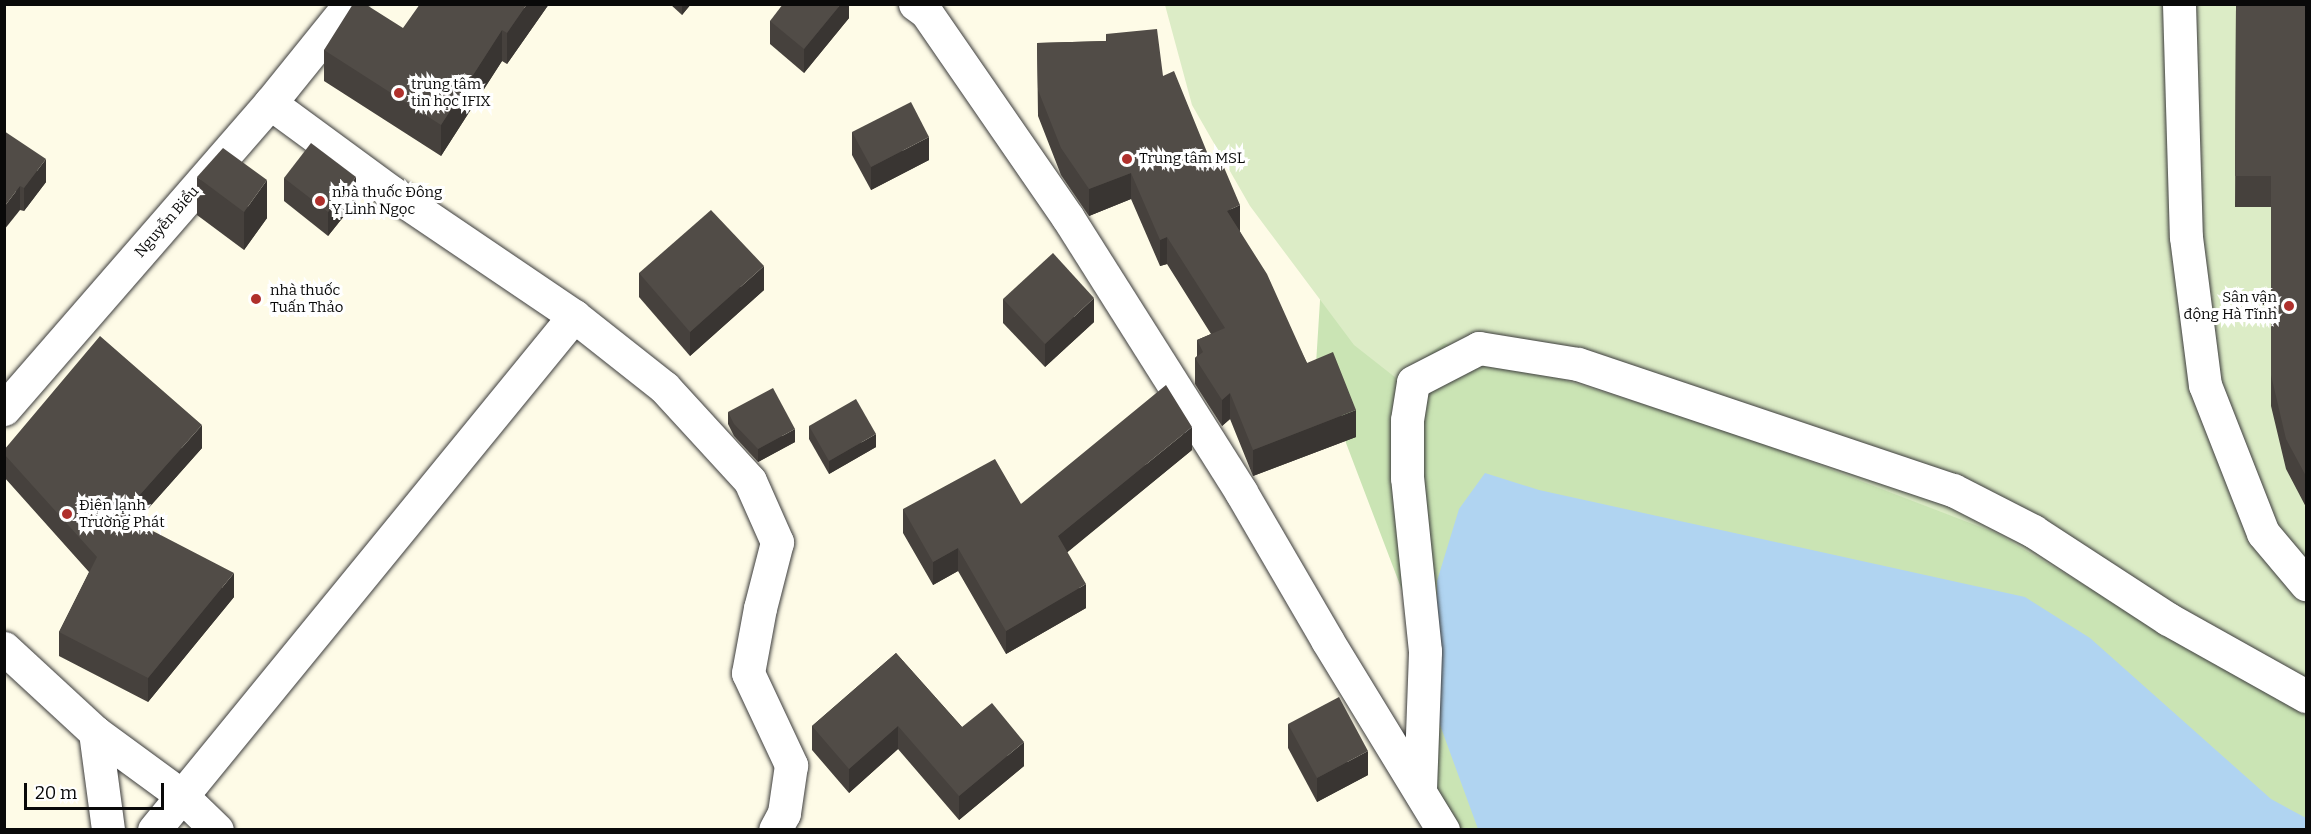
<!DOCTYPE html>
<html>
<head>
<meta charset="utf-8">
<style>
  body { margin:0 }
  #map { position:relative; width:2311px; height:834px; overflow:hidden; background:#fefbe7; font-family:Bitter,serif }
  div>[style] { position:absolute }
  .green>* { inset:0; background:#cae4b4 }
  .pitch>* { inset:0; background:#dcecc6 }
  .water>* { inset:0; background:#b0d4f1 }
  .roads { filter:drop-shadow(0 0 2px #3c3c3c) drop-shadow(0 0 2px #3c3c3c) }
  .minor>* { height:33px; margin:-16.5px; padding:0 16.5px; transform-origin:16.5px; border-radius:16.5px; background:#fff }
  .wall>* { inset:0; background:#46413d }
  .shaded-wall>* { inset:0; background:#393532 }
  .building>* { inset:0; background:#514c47 }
  .dots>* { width:16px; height:16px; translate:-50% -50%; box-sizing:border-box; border:3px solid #fff; border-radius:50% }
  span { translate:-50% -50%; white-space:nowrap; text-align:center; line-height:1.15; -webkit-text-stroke:6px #fff; paint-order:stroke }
  .poi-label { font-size:15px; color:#090909 }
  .left { translate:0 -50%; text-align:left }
  .right { translate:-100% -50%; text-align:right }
  .street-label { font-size:15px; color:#090909 }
  .frame { position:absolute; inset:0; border:6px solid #090909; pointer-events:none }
  .scale { position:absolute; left:24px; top:783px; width:140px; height:27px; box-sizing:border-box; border:3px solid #090909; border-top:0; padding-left:8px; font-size:18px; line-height:21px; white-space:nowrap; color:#090909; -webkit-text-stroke:4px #fff; paint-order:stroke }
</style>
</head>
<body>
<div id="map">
  <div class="green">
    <div style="clip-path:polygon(1322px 269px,2306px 634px,2306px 829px,1444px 829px,1436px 817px,1411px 614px,1316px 364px)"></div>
  </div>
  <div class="pitch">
    <div style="clip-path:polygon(1165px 5px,2306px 5px,2306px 716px,1996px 533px,1733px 432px,1444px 343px,1396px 378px,1354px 345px,1250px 206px,1192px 105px)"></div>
  </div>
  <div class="water">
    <div style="clip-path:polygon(1485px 473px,1539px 490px,2025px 597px,2090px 638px,2271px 799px,2306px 818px,2306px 829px,1478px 829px,1436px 714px,1437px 581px,1459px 509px)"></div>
  </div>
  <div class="roads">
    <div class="minor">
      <div style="left:915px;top:4px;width:14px;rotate:36deg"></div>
      <div style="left:926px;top:12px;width:250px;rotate:55.4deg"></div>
      <div style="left:1068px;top:218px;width:324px;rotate:57.7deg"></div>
      <div style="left:1241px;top:492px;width:171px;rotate:59.8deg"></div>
      <div style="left:1327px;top:640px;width:223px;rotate:58.6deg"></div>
      <div style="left:2179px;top:4px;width:233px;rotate:88.3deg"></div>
      <div style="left:2186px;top:237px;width:149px;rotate:82.7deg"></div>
      <div style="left:2205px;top:385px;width:159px;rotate:68.6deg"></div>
      <div style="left:2263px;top:533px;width:67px;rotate:49.9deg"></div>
      <div style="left:270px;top:103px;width:150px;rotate:36.3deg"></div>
      <div style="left:391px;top:192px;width:221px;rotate:34.1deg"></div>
      <div style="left:574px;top:316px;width:115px;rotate:38.3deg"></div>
      <div style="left:664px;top:387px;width:127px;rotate:47.5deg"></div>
      <div style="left:750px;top:481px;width:67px;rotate:66.1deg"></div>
      <div style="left:777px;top:542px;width:68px;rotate:104.4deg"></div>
      <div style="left:760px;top:608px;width:66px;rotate:100.5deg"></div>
      <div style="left:748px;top:673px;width:102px;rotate:64.9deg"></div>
      <div style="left:791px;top:765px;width:49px;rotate:98.3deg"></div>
      <div style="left:784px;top:813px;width:19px;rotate:118deg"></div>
      <div style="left:4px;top:409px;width:405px;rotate:-49deg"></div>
      <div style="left:270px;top:103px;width:127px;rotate:-51.1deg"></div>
      <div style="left:4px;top:648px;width:124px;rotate:42.7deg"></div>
      <div style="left:95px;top:732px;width:107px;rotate:36.2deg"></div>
      <div style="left:181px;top:795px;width:50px;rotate:44.2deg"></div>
      <div style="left:95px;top:732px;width:99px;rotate:82.4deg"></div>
      <div style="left:1420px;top:789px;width:138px;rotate:-87.9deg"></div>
      <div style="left:1425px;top:651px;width:174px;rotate:-95.9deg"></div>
      <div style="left:1407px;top:478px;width:58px;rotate:-90deg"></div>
      <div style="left:1407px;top:420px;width:38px;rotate:-81deg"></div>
      <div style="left:1413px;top:382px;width:74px;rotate:-27.3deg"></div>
      <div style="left:1479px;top:348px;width:100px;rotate:9.2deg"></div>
      <div style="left:1578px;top:364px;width:396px;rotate:18.6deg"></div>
      <div style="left:1953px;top:490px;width:90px;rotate:27.1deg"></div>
      <div style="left:2033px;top:531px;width:161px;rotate:33.1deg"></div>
      <div style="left:2168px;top:619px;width:158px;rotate:29.2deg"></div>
      <div style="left:154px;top:830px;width:664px;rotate:-50.75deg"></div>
    </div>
  </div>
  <div class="wall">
    <div style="clip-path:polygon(549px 4px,507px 64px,502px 61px,441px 156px,324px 81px,324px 50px,403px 28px)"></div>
    <div style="clip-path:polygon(670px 4px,691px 4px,682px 15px)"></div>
    <div style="clip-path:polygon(849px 4px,849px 18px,804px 73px,770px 44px,770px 21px)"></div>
    <div style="clip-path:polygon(2236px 4px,2307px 4px,2307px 509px,2286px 469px,2271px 406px,2271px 207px,2235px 207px)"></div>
    <div style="clip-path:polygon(1106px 34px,1163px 76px,1211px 162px,1240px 232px,1307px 363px,1356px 437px,1253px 476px,1230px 419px,1222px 426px,1195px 384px,1195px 358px,1197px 356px,1197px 340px,1211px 334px,1167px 264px,1160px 266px,1131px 199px,1089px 216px,1061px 175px,1038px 116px,1037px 43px,1106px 41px)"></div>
    <div style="clip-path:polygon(4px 131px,46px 182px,24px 211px,20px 210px)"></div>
    <div style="clip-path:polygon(852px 132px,929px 160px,871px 190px,852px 155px)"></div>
    <div style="clip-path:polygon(197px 177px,267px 218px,244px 250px,197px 215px)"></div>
    <div style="clip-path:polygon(284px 178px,356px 201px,328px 236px,284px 201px)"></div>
    <div style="clip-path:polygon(639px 273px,764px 290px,690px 356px,639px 297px)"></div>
    <div style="clip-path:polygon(1003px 299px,1094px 322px,1045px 367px,1003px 323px)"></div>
    <div style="clip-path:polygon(728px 412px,795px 442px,758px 462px,734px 436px,728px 424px)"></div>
    <div style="clip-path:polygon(809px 426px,876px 447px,829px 474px,809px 439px)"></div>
    <div style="clip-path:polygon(202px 448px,136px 522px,234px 597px,148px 702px,59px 656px,59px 632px,89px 572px,4px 477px,4px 450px)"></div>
    <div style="clip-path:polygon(1192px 450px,1067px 552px,1086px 608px,1006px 654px,958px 571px,933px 585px,903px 533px,903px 509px,1021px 504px)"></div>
    <div style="clip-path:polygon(896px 653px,962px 727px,1024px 766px,959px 820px,898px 749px,849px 793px,812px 750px,812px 726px)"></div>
    <div style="clip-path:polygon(1288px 724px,1368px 775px,1317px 802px,1288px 748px)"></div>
  </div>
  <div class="shaded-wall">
    <div style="clip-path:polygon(527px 4px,549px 4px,507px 64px,507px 33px)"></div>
    <div style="clip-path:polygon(682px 4px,691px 4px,682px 15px)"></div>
    <div style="clip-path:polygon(841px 4px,849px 4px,849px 18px,804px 73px,804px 49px)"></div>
    <div style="clip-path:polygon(502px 30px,502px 61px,441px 156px,441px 125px)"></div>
    <div style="clip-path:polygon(929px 137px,929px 160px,871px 190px,871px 167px)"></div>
    <div style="clip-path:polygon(46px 159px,46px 182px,24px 211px,24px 188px)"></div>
    <div style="clip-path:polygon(1131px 173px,1131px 199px,1089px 216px,1089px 189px)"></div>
    <div style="clip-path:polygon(356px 177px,356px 201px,328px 236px,328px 212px)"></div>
    <div style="clip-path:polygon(267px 180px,267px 218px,244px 250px,244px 212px)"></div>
    <div style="clip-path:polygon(20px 186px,20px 210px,4px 230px,4px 207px)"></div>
    <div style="clip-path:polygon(1240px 205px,1240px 232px,1227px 211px)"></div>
    <div style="clip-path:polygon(1167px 237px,1167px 264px,1160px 266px,1160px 240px)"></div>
    <div style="clip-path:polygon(764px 266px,764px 290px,690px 356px,690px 332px)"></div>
    <div style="clip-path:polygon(1094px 298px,1094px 322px,1045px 367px,1045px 344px)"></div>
    <div style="clip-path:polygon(1230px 393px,1230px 419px,1222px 426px,1222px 400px)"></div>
    <div style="clip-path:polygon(1356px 410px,1356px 437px,1253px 476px,1253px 450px)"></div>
    <div style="clip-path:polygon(202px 425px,202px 448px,122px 538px,122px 515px)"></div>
    <div style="clip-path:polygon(1192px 427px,1192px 450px,1058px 560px,1058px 536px)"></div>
    <div style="clip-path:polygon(795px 429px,795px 442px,758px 462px,758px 449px)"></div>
    <div style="clip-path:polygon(876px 434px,876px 447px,829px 474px,829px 461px)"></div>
    <div style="clip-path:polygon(958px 548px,958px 571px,933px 585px,933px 562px)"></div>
    <div style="clip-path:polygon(234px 573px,234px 597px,148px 702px,148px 678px)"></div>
    <div style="clip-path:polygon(1086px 584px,1086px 608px,1006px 654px,1006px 631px)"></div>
    <div style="clip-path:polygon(898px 726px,898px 749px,849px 793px,849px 769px)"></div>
    <div style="clip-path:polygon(1024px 742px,1024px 766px,959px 820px,959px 796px)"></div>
    <div style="clip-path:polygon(1368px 751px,1368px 775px,1317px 802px,1317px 778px)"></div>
  </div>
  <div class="building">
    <div style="clip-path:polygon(353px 4px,365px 4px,403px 28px,420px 4px,527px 4px,507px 33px,502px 30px,441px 125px,324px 50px)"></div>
    <div style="clip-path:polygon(783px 4px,841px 4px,804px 49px,770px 21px)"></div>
    <div style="clip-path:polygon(2236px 4px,2307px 4px,2307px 478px,2286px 439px,2271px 375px,2271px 176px,2235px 176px)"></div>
    <div style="clip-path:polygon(1157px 29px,1163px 76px,1174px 71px,1211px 162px,1220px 158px,1240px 205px,1227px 211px,1267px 274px,1307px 363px,1333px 352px,1356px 410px,1253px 450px,1230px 393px,1222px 400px,1195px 358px,1203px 352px,1197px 340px,1225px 328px,1167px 237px,1160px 240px,1131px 173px,1089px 189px,1061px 148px,1038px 90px,1037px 43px,1107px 41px,1106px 34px)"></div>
    <div style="clip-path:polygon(911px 102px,929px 137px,871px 167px,852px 132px)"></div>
    <div style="clip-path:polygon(4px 131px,46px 159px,24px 188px,20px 186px,4px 207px)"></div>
    <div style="clip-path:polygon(311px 143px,356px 177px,328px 212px,284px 178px)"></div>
    <div style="clip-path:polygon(223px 148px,267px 180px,244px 212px,197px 177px)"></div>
    <div style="clip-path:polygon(711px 210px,764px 266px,690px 332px,639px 273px)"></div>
    <div style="clip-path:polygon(1053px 253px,1094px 298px,1045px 344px,1003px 299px)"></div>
    <div style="clip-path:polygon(100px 336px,202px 425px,122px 515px,234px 573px,148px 678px,59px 632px,97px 557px,4px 454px,4px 450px)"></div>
    <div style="clip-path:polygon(1166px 385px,1192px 427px,1058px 536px,1086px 584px,1006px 631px,958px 548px,933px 562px,903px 509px,995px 459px,1021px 504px)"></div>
    <div style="clip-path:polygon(773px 388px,795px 429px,758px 449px,734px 424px,728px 412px)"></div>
    <div style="clip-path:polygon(856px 399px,876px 434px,829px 461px,809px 426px)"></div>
    <div style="clip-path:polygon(896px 653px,962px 727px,992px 703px,1024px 742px,959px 796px,898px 726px,849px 769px,812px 726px)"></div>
    <div style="clip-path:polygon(1339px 697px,1368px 751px,1317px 778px,1288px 724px)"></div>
  </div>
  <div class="dots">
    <div style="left:399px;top:93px;background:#af302c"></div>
    <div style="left:1127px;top:159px;background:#af302c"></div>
    <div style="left:320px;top:201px;background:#af302c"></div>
    <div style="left:256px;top:299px;background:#af302c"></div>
    <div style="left:2289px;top:306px;background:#af302c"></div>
    <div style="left:67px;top:514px;background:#af302c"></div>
  </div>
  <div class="poi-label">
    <span class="left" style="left:411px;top:93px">trung tâm<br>tin học IFIX</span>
    <span class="left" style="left:1139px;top:159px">Trung tâm MSL</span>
    <span class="left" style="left:332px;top:201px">nhà thuốc Đông<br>Y Linh Ngọc</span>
    <span class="left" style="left:270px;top:299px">nhà thuốc<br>Tuấn Thảo</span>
    <span class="right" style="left:2277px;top:306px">Sân vận<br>động Hà Tĩnh</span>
    <span class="left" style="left:79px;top:514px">Điện lạnh<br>Trường Phát</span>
  </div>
  <div class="street-label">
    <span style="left:167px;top:222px;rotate:-49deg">Nguyễn Biểu</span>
  </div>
  <div class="frame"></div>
  <div class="scale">20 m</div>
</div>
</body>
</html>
